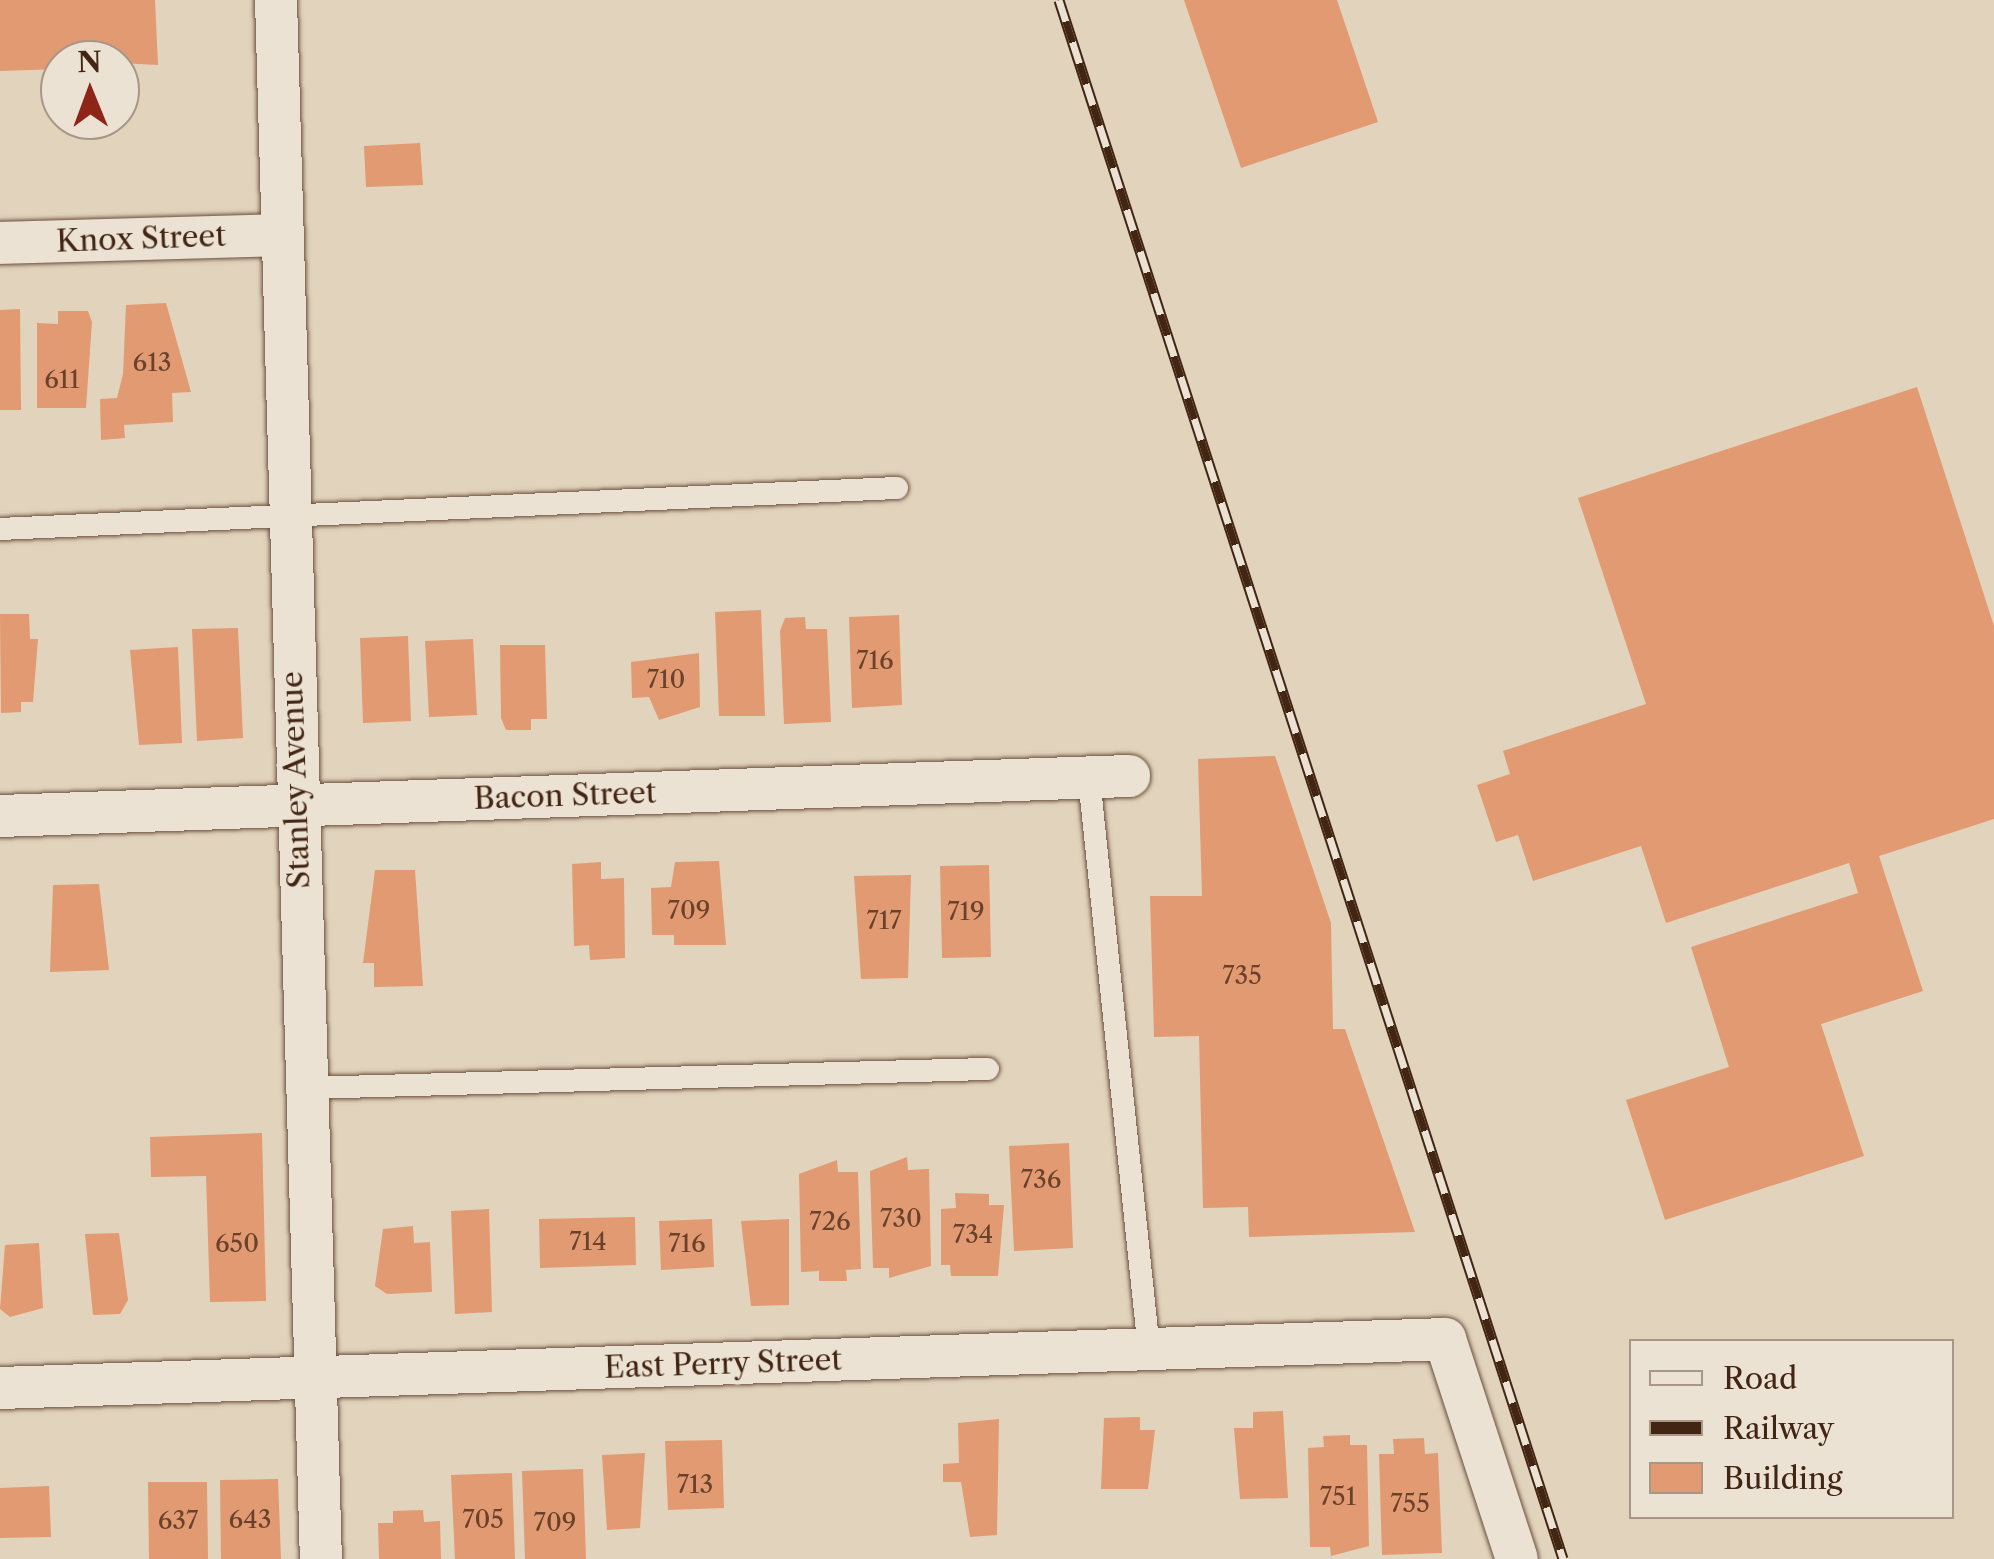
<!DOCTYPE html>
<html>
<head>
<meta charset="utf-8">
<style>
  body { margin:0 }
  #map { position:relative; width:1994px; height:1559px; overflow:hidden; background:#e2d3bc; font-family:"Libre Caslon Text",serif }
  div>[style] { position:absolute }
  .building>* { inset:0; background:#e19a72 }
  .roads { filter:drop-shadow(0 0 2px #6a503d) drop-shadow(0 0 2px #6a503d) }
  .lane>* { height:22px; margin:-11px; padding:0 11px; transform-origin:11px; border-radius:11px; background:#ece2d3 }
  .street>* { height:42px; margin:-21px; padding:0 21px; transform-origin:21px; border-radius:21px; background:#ece2d3 }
  .rail>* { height:11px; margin-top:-5.5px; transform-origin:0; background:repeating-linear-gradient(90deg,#ece2d3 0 22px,#422513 0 44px); box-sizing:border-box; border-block:2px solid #422513 }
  span { translate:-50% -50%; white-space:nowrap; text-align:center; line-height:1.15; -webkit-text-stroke:9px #ece2d3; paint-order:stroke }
  .number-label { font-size:25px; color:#6a422b }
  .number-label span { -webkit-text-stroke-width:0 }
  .street-label { font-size:30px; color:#422513 }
  .legend { position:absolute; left:1629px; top:1339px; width:325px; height:180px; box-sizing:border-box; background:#ece2d3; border:2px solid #a89686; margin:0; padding:12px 18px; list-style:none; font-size:30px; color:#422513 }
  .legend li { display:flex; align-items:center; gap:20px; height:50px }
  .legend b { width:50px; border:2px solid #a89686 }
  .north { position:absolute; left:40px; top:40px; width:100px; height:100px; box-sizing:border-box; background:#ece2d3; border:2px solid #a89686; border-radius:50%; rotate:359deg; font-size:28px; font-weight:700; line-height:40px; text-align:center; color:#422513 }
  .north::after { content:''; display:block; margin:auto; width:35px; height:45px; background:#8f2418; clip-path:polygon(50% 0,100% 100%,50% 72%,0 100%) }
</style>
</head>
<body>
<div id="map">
  <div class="building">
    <div style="clip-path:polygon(0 0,155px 0,158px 65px,60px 60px,60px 69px,0 71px)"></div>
    <div style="clip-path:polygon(1184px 0,1337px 0,1378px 122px,1241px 168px)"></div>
    <div style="clip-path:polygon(420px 143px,423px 185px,366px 187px,364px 146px)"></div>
    <div style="clip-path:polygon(166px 303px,191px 392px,172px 393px,173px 422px,124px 425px,125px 438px,101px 440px,100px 399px,117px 398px,123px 374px,126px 305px)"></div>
    <div style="clip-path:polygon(20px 309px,21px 410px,0 410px,0 310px)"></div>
    <div style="clip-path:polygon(58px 311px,88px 311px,92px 322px,86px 408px,37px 408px,37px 323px,58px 324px)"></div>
    <div style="clip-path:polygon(1917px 387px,1994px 626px,1994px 819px,1879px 856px,1923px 991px,1821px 1024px,1864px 1156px,1665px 1220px,1626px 1100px,1729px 1067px,1691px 947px,1858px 893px,1849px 863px,1666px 923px,1641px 846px,1533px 881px,1518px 835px,1496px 842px,1477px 785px,1510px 774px,1503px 751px,1646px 704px,1578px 498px)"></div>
    <div style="clip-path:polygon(761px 610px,765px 716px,719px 716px,715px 612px)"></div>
    <div style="clip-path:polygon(0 614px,29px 614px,30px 639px,38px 639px,33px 702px,21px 702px,21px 712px,1px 713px)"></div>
    <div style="clip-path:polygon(899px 615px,902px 705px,852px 708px,849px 617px)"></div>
    <div style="clip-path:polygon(805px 617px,806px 629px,827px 629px,831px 722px,784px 724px,780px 631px,785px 618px)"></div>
    <div style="clip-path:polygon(238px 628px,243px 738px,197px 741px,192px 629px)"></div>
    <div style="clip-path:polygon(408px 636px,411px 721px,363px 723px,360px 638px)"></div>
    <div style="clip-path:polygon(473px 639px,477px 715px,429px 717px,425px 641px)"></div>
    <div style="clip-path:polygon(500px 645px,545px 645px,547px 719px,531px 719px,531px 730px,506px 730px,501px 718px)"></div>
    <div style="clip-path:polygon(178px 647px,182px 743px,139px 745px,130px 650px)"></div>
    <div style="clip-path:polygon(699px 653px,700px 707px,659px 720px,649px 697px,632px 698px,631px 662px)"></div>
    <div style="clip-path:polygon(1275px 756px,1331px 923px,1333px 1029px,1345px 1029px,1415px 1232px,1249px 1237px,1248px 1207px,1203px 1208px,1199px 1036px,1154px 1037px,1150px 896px,1202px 896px,1198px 759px)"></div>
    <div style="clip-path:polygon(719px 861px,726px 945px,674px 945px,674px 935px,652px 935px,651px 888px,671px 887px,675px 862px)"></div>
    <div style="clip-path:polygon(601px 862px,601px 879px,624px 878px,625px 958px,590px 960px,589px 945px,574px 946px,572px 864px)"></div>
    <div style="clip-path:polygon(989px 865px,991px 957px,942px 958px,940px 866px)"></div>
    <div style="clip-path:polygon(375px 870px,415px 870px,423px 986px,374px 987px,374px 963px,363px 963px)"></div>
    <div style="clip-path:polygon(911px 875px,908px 978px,861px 979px,854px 876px)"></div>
    <div style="clip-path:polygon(99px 884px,109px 970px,50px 972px,53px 885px)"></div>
    <div style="clip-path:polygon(262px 1133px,266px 1301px,210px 1302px,206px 1176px,151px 1177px,150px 1137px)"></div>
    <div style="clip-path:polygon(1069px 1143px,1073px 1248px,1014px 1251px,1009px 1146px)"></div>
    <div style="clip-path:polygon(907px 1157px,908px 1170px,929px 1169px,931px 1266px,889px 1278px,889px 1268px,873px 1268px,870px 1171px)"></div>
    <div style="clip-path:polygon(837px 1160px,838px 1172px,858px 1172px,861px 1269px,846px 1270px,847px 1281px,819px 1281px,819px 1271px,801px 1272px,799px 1174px)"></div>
    <div style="clip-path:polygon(955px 1193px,989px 1194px,989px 1205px,1004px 1205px,998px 1276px,951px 1276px,950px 1265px,941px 1265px,941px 1209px,956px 1208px)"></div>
    <div style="clip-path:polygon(489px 1209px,492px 1312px,455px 1314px,451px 1211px)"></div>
    <div style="clip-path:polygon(635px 1217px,636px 1265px,540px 1268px,539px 1219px)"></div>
    <div style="clip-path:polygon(712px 1219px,714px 1267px,661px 1270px,659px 1221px)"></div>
    <div style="clip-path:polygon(789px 1219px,789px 1305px,751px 1306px,741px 1221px)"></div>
    <div style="clip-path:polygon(413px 1226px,414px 1243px,430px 1242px,432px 1292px,387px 1294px,375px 1286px,383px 1229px)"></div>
    <div style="clip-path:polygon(119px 1233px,128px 1300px,120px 1314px,93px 1315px,85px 1234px)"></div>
    <div style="clip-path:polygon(39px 1243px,43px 1308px,10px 1317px,0 1309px,5px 1245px)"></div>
    <div style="clip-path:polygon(1283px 1411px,1288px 1498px,1240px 1499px,1234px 1428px,1253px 1428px,1253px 1412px)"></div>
    <div style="clip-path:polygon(1140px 1417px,1140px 1430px,1155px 1430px,1148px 1489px,1101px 1489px,1104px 1418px)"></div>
    <div style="clip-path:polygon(999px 1419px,997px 1535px,970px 1537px,961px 1482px,943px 1482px,943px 1464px,959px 1463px,958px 1423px)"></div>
    <div style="clip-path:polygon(1350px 1435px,1350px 1445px,1367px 1445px,1369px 1546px,1331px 1556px,1330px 1547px,1310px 1547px,1308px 1448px,1324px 1447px,1323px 1436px)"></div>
    <div style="clip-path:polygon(1424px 1438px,1425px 1454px,1438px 1453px,1442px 1553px,1382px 1555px,1379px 1454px,1394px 1454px,1393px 1439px)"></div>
    <div style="clip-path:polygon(722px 1440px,724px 1508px,668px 1510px,665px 1441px)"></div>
    <div style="clip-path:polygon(645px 1453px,640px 1528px,607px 1530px,602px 1455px)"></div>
    <div style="clip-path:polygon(583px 1469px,586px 1559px,525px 1559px,522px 1471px)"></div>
    <div style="clip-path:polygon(512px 1473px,515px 1559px,455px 1559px,451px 1475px)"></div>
    <div style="clip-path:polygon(278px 1479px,281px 1559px,221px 1559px,220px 1480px)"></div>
    <div style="clip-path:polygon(148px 1482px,207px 1482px,208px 1559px,149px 1559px)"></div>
    <div style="clip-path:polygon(49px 1486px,51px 1537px,0 1538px,0 1488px)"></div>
    <div style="clip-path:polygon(423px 1510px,424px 1522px,440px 1521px,441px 1559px,379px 1559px,378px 1523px,393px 1523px,393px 1511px)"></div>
  </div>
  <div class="roads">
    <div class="lane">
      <div style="left:0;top:529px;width:898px;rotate:-2.62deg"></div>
      <div style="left:1089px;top:778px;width:575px;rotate:84.01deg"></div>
      <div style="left:306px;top:1088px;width:682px;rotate:-1.6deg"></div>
    </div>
    <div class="street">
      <div style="left:276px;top:0;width:1560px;rotate:88.35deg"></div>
      <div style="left:0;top:243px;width:282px;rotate:-1.6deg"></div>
      <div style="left:0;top:816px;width:1130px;rotate:-2.03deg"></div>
      <div style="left:0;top:1388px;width:1446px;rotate:-1.94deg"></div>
      <div style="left:1445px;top:1339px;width:231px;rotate:71.9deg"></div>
    </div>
  </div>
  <div class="rail">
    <div style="left:1059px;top:0;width:1638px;rotate:72.08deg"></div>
  </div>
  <div class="number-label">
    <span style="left:152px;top:363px">613</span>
    <span style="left:62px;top:380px">611</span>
    <span style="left:875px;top:661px">716</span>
    <span style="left:666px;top:680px">710</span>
    <span style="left:689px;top:911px">709</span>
    <span style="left:966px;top:912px">719</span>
    <span style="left:884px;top:921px">717</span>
    <span style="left:1242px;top:976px">735</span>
    <span style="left:1041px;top:1180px">736</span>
    <span style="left:901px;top:1219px">730</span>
    <span style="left:830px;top:1222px">726</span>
    <span style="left:973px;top:1235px">734</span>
    <span style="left:588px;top:1242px">714</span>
    <span style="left:237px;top:1244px">650</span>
    <span style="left:687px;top:1244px">716</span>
    <span style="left:695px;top:1485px">713</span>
    <span style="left:1338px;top:1497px">751</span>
    <span style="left:1410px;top:1504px">755</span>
    <span style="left:250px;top:1520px">643</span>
    <span style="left:483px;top:1520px">705</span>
    <span style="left:178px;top:1521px">637</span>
    <span style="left:555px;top:1523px">709</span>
  </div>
  <div class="street-label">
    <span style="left:141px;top:239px;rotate:-2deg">Knox Street</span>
    <span style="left:296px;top:780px;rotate:-92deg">Stanley Avenue</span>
    <span style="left:565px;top:796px;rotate:-2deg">Bacon Street</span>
    <span style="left:723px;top:1364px;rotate:-2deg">East Perry Street</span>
  </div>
  <ul class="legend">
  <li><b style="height:12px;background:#ece2d3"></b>Road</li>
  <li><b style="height:12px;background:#422513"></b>Railway</li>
  <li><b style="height:28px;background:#e19a72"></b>Building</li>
  </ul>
  <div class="north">N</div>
</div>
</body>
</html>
